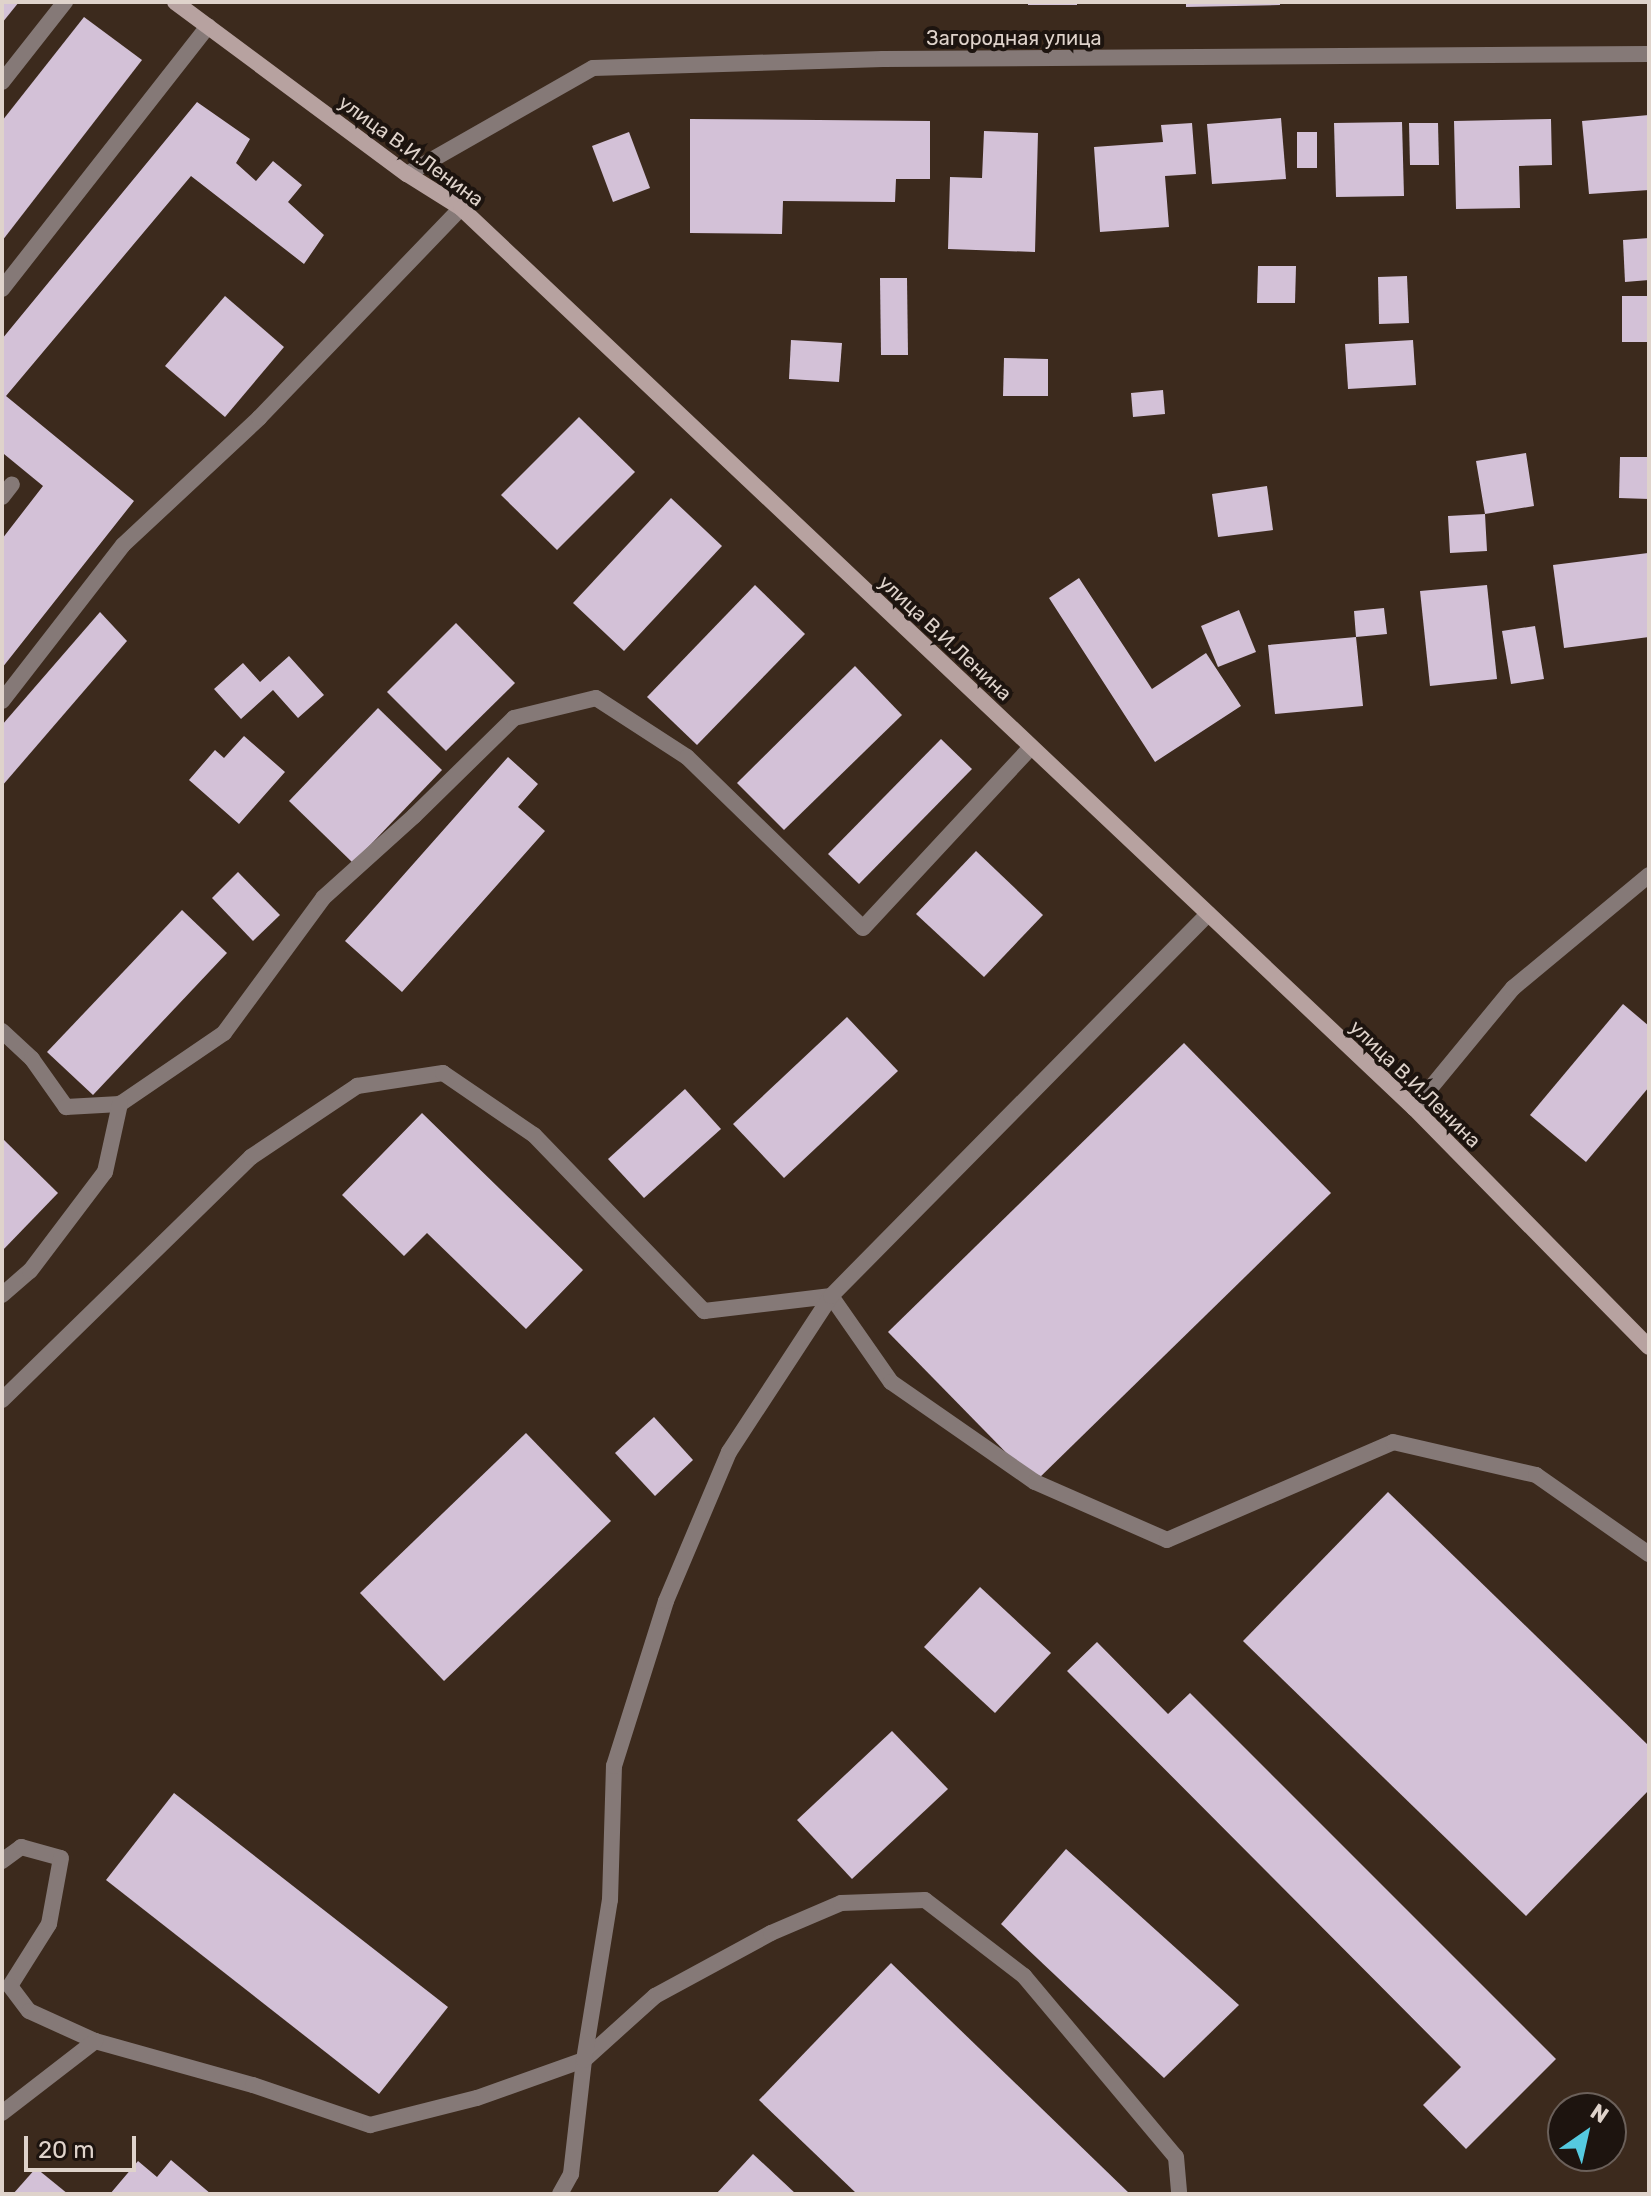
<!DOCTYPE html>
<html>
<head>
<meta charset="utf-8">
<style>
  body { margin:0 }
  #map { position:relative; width:1651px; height:2196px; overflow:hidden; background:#3c2a1d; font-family:Rubik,sans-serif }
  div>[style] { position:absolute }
  .building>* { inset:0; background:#d3c1d7 }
  .lane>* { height:16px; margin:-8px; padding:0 8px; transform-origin:8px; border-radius:8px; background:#857977 }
  .street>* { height:16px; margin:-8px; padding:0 8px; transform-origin:8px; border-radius:8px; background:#857977 }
  .secondary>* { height:16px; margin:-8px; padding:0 8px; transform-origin:8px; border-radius:8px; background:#b7a2a0 }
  span { translate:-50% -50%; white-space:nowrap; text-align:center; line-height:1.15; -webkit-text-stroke:8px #1d140f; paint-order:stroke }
  .street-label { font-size:20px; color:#dfd3cb }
  .frame { position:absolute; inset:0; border:4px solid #dfd3cb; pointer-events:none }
  .north { position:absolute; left:1547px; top:2092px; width:80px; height:80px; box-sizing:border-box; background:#1d140f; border:2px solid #6b605a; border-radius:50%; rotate:34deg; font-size:22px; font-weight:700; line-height:32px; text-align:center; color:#dfd3cb }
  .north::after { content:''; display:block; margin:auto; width:28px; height:36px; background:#55cae0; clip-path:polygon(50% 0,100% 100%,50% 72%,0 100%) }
  .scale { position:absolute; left:24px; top:2136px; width:112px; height:36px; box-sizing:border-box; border:4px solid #dfd3cb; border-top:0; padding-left:10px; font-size:24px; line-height:28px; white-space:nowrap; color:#dfd3cb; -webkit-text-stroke:6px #1d140f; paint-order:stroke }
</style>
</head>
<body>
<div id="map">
  <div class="building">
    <div style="clip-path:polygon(2px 2px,19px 2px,2px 23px)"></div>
    <div style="clip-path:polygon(1028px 2px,1077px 2px,1077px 5px,1028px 5px)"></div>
    <div style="clip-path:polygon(1186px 2px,1280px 2px,1280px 5px,1186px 7px)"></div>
    <div style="clip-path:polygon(84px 17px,142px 60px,2px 241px,2px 121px)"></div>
    <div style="clip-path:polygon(197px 102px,250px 139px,236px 163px,256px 181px,273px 161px,302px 185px,288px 202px,324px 235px,304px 264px,191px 176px,6px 396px,134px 501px,2px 668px,2px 539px,43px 486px,4px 454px,2px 457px,2px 339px)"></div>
    <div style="clip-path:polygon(1649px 115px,1649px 190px,1589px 194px,1582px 121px)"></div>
    <div style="clip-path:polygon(1281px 118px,1286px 179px,1212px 184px,1207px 124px)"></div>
    <div style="clip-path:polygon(690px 119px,930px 121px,930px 179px,896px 179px,895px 202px,783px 201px,782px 234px,690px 233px)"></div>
    <div style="clip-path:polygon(1551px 119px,1552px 165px,1519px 166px,1520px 208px,1456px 209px,1454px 121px)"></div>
    <div style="clip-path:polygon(1402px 122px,1404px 196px,1336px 197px,1334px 123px)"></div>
    <div style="clip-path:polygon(1192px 123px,1196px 174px,1165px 176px,1169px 227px,1100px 232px,1094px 147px,1163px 142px,1161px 125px)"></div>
    <div style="clip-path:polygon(1409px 123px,1438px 123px,1439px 165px,1410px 165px)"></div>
    <div style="clip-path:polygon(984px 131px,1038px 133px,1035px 252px,948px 249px,950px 177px,982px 178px)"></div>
    <div style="clip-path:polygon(629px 132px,650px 188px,613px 202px,592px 146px)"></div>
    <div style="clip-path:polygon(1297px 132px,1317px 132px,1317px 168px,1297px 168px)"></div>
    <div style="clip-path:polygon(1649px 238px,1649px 280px,1625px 282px,1623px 240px)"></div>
    <div style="clip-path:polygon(1258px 266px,1296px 266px,1295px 303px,1257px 303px)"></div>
    <div style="clip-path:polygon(1407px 276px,1409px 323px,1379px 324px,1378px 277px)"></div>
    <div style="clip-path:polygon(880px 278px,907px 278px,908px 355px,881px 355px)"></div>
    <div style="clip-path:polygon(225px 296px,284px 347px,225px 417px,165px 366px)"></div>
    <div style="clip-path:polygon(1622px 296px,1649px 296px,1649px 342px,1622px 342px)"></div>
    <div style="clip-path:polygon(791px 340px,842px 343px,839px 382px,789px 379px)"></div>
    <div style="clip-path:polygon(1413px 340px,1416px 385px,1348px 389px,1345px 344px)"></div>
    <div style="clip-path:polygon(1004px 358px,1048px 359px,1048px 396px,1003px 396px)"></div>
    <div style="clip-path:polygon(1163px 390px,1165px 414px,1133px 417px,1131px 393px)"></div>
    <div style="clip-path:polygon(579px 417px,635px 472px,557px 550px,501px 495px)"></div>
    <div style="clip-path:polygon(1526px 453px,1534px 506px,1485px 514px,1487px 551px,1450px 553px,1448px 516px,1485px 514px,1476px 461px)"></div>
    <div style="clip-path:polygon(1620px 457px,1649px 457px,1649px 499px,1619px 498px)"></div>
    <div style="clip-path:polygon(1267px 486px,1273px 530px,1218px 537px,1212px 494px)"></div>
    <div style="clip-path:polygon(671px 498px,722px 546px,624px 651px,573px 603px)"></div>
    <div style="clip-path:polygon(1648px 553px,1649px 637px,1564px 648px,1553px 565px)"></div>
    <div style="clip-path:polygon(1079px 578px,1152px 689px,1206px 653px,1241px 706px,1155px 762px,1049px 598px)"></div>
    <div style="clip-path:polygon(755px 585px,805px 634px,697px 745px,647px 697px)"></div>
    <div style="clip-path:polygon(1487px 585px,1497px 679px,1430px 686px,1420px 591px)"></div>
    <div style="clip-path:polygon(1384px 608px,1387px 634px,1356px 637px,1363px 706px,1275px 714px,1268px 645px,1356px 637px,1354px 611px)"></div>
    <div style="clip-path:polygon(1239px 610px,1256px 652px,1218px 667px,1201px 626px)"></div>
    <div style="clip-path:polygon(100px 612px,127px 641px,2px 786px,2px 725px)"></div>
    <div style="clip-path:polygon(456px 623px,515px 683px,446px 751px,387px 692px)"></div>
    <div style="clip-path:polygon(1535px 626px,1544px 679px,1511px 684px,1502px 631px)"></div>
    <div style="clip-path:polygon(289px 656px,324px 695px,298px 718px,273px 690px,241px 719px,214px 689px,243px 663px,260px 682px)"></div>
    <div style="clip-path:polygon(855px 666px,902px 715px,784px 830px,737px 783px)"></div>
    <div style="clip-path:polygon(378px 708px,442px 770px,353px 863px,289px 801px)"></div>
    <div style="clip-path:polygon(244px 736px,285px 772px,239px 824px,189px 780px,215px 750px,224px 758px)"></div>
    <div style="clip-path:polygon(941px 739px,972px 769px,859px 884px,828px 854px)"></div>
    <div style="clip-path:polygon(508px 757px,538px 784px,518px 807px,545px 831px,402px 992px,345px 941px)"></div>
    <div style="clip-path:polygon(976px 851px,1043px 915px,984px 977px,916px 914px)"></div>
    <div style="clip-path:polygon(238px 872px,280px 915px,253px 941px,212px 898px)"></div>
    <div style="clip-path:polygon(182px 910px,227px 953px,93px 1095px,47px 1052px)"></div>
    <div style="clip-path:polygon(1623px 1004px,1649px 1026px,1649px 1087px,1586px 1162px,1530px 1115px)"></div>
    <div style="clip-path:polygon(847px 1017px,898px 1071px,784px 1178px,733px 1124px)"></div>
    <div style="clip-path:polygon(1184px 1043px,1331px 1193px,1035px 1482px,888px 1332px)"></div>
    <div style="clip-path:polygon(685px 1089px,721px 1129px,644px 1198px,608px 1159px)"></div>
    <div style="clip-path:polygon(422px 1113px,583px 1270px,526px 1329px,427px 1233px,404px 1256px,342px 1195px)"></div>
    <div style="clip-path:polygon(2px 1138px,58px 1193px,2px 1251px)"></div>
    <div style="clip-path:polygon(654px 1417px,693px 1460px,655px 1496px,615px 1453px)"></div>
    <div style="clip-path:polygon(526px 1433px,611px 1521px,444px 1681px,360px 1593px)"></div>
    <div style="clip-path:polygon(1388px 1492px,1649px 1746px,1649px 1790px,1526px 1916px,1243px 1641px)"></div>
    <div style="clip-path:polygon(980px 1587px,1051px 1653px,995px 1713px,924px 1647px)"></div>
    <div style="clip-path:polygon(1097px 1642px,1168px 1714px,1190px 1693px,1556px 2059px,1466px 2149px,1423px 2105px,1461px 2067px,1067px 1671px)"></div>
    <div style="clip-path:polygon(892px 1731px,948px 1789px,852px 1879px,797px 1820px)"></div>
    <div style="clip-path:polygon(174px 1793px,448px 2007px,379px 2094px,106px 1880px)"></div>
    <div style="clip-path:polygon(1066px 1849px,1239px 2005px,1164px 2078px,1001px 1924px)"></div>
    <div style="clip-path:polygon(891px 1963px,1130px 2194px,857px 2194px,759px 2100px)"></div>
    <div style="clip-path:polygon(753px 2154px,796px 2194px,716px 2194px)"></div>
    <div style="clip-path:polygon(171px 2160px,211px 2194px,110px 2194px,138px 2161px,157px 2177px)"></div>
    <div style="clip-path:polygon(36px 2168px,68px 2194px,13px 2194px)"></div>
  </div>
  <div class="lane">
    <div style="left:2px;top:82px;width:102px;rotate:-51.8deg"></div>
    <div style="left:2px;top:289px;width:334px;rotate:-51.9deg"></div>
    <div style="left:2px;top:497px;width:16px;rotate:-52deg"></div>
    <div style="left:2px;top:701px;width:197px;rotate:-52.2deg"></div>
    <div style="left:123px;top:545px;width:186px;rotate:-43deg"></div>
    <div style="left:259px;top:418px;width:291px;rotate:-46.1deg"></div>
    <div style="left:2px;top:1031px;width:41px;rotate:43deg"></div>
    <div style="left:32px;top:1059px;width:59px;rotate:54.7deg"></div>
    <div style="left:66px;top:1107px;width:54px;rotate:-3.2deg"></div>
    <div style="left:120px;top:1104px;width:126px;rotate:-34.3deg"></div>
    <div style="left:224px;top:1033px;width:167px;rotate:-53.7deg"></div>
    <div style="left:323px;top:898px;width:122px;rotate:-42deg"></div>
    <div style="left:414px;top:816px;width:140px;rotate:-44.4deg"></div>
    <div style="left:514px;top:718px;width:84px;rotate:-13.7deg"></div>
    <div style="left:596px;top:698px;width:108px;rotate:33deg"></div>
    <div style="left:687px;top:757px;width:245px;rotate:44.2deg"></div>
    <div style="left:863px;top:928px;width:247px;rotate:-47.1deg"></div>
    <div style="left:2px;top:1295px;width:37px;rotate:-41deg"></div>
    <div style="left:30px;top:1271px;width:124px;rotate:-52.9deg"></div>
    <div style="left:105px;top:1172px;width:70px;rotate:-77.6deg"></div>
    <div style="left:831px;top:1296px;width:105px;rotate:55.1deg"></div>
    <div style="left:891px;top:1382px;width:175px;rotate:34.8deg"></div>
    <div style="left:1035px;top:1482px;width:144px;rotate:23.7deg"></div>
    <div style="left:1167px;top:1540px;width:246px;rotate:-23.4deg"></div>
    <div style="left:1393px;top:1442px;width:147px;rotate:13deg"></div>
    <div style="left:1536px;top:1475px;width:138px;rotate:35deg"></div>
    <div style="left:2px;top:1400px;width:348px;rotate:-44.3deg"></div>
    <div style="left:251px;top:1157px;width:128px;rotate:-33.8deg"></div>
    <div style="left:357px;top:1086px;width:87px;rotate:-8.6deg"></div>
    <div style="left:443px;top:1073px;width:110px;rotate:34.3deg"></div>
    <div style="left:534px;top:1135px;width:245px;rotate:46deg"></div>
    <div style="left:704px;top:1311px;width:128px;rotate:-6.7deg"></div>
    <div style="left:2px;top:1861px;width:24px;rotate:-36deg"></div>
    <div style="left:21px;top:1847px;width:41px;rotate:15.4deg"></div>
    <div style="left:61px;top:1858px;width:67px;rotate:100.3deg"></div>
    <div style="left:49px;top:1924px;width:73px;rotate:122.2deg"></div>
    <div style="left:10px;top:1986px;width:31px;rotate:53deg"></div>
    <div style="left:29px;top:2011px;width:72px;rotate:24.4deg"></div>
    <div style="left:95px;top:2041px;width:164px;rotate:15.6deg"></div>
    <div style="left:253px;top:2085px;width:124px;rotate:18.9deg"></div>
    <div style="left:370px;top:2125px;width:110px;rotate:-14.2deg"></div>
    <div style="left:477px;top:2098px;width:114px;rotate:-19.6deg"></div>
    <div style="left:584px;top:2060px;width:96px;rotate:-42deg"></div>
    <div style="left:655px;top:1996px;width:132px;rotate:-28.5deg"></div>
    <div style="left:771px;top:1933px;width:76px;rotate:-23.2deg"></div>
    <div style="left:841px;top:1903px;width:84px;rotate:-2deg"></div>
    <div style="left:925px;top:1900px;width:125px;rotate:37.5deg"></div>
    <div style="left:1024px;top:1976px;width:236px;rotate:50deg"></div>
    <div style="left:1176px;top:2157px;width:37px;rotate:85deg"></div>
    <div style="left:2px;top:2113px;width:118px;rotate:-37.7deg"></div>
    <div style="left:560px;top:2194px;width:23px;rotate:-61deg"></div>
    <div style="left:571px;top:2174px;width:115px;rotate:-83.5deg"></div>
    <div style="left:584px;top:2060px;width:162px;rotate:-80.8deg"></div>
    <div style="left:610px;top:1900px;width:134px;rotate:-88.3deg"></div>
    <div style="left:614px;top:1766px;width:173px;rotate:-72.5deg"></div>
    <div style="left:666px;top:1601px;width:162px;rotate:-67.1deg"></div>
    <div style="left:729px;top:1452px;width:186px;rotate:-56.8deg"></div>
    <div style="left:831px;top:1296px;width:537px;rotate:-45.38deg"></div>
  </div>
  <div class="street">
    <div style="left:407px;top:174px;width:214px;rotate:-29.7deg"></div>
    <div style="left:593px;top:68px;width:290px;rotate:-1.8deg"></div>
    <div style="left:883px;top:59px;width:766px;rotate:-0.37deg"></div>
    <div style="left:1414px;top:1108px;width:156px;rotate:-50.5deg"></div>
    <div style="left:1513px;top:988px;width:177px;rotate:-39.7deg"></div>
  </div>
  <div class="secondary">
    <div style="left:175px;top:2px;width:289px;rotate:36.6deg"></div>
    <div style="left:407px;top:174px;width:64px;rotate:32.2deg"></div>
    <div style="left:461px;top:208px;width:1311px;rotate:43.36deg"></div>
    <div style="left:1414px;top:1108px;width:335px;rotate:45.5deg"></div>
  </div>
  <div class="street-label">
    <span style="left:1014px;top:38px">Загородная улица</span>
    <span style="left:411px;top:151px;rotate:36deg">улица В.И.Ленина</span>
    <span style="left:945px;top:638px;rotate:43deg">улица В.И.Ленина</span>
    <span style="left:1415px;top:1084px;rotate:44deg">улица В.И.Ленина</span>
  </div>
  <div class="frame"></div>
  <div class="north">N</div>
  <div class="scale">20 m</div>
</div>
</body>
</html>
